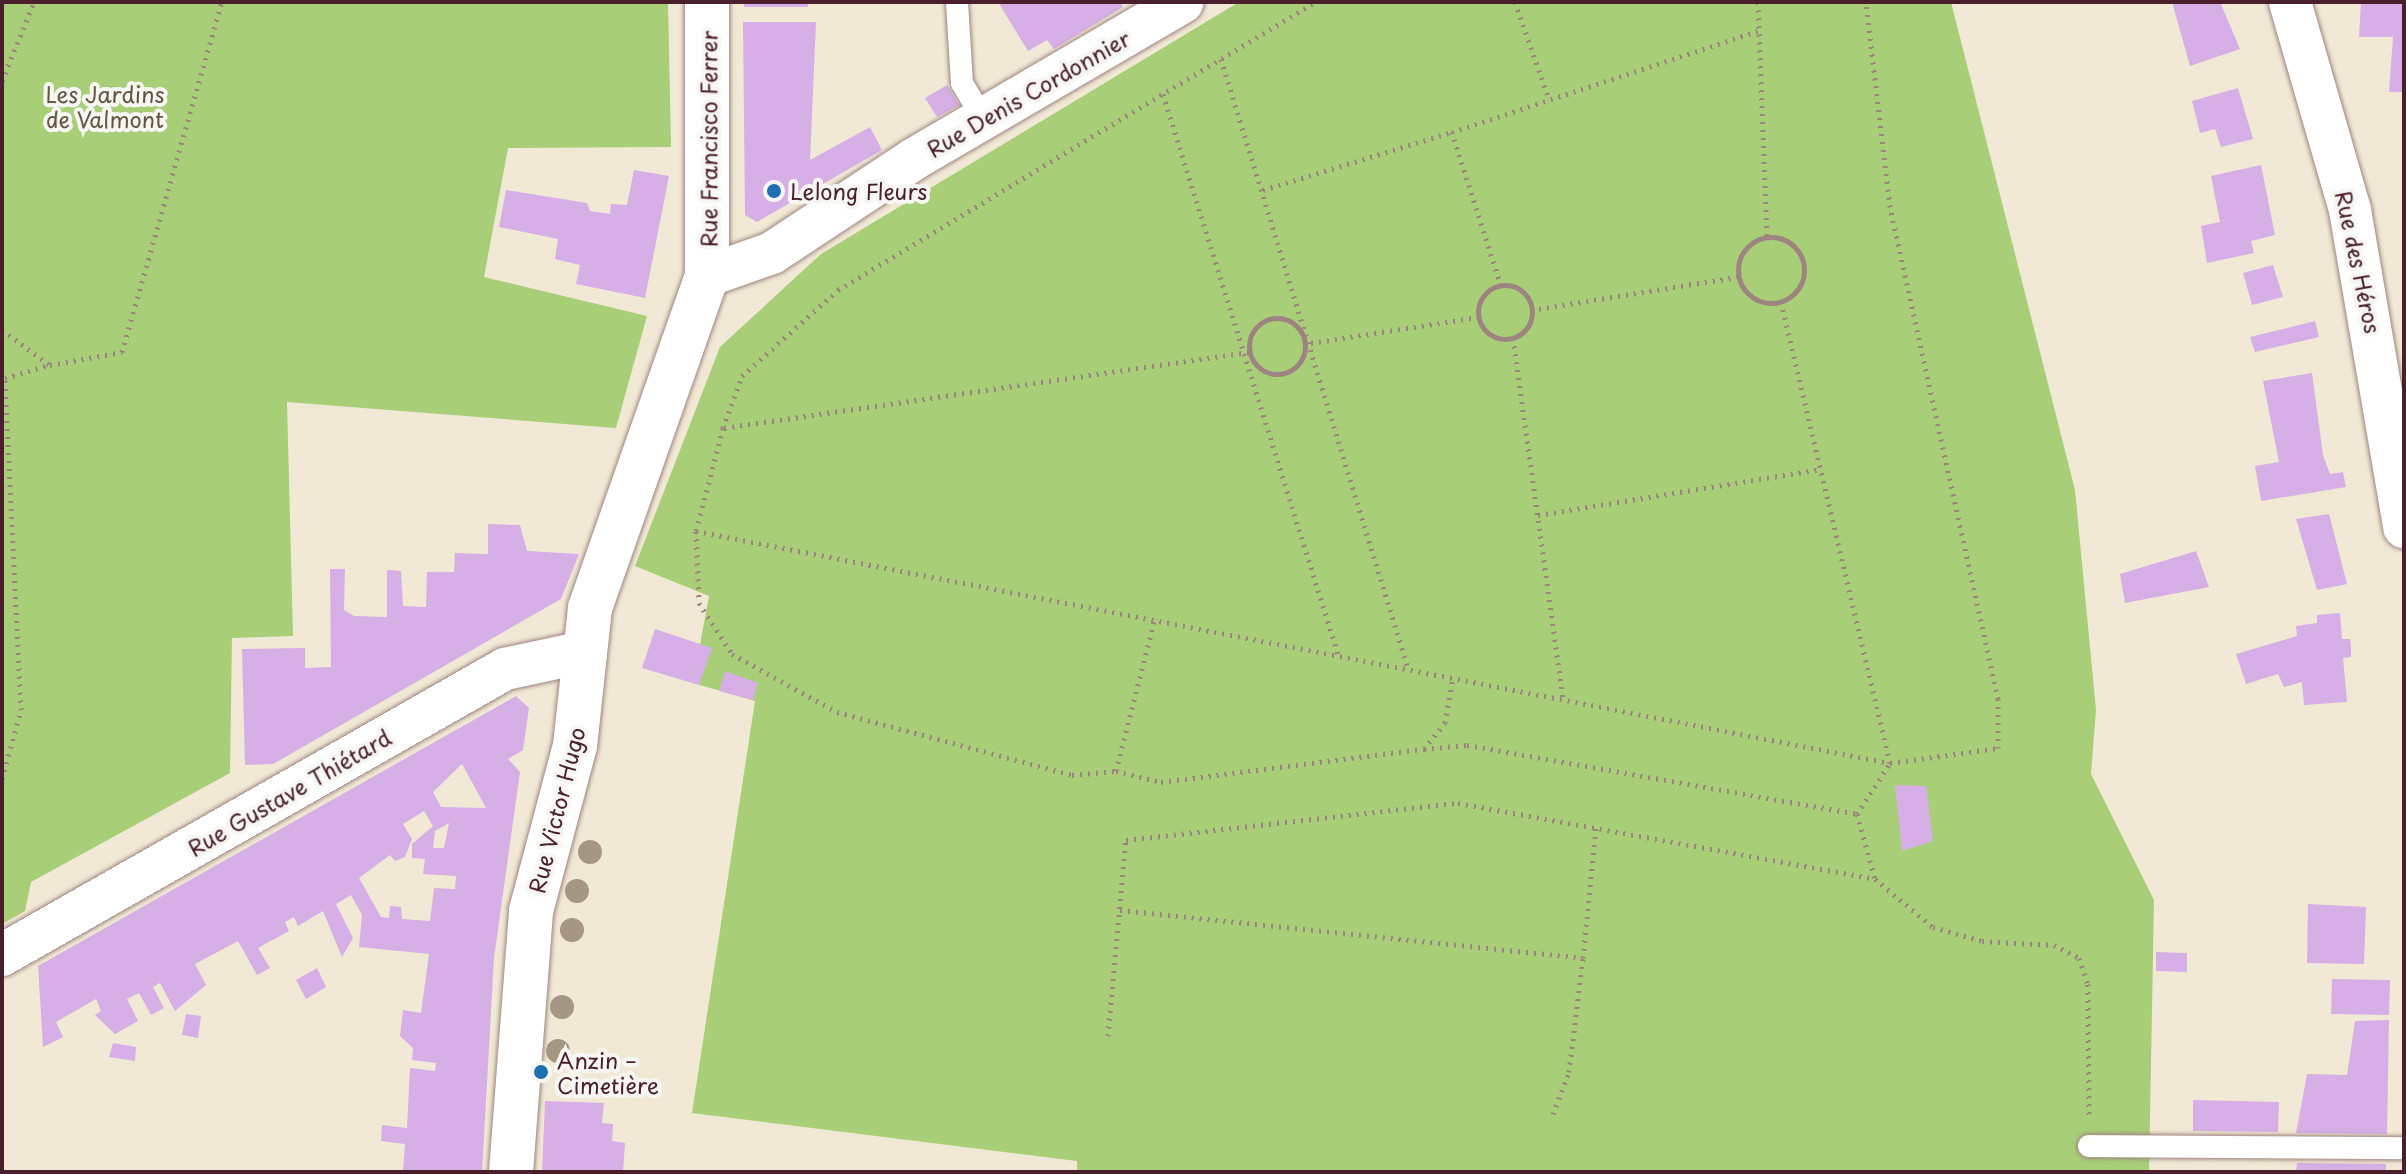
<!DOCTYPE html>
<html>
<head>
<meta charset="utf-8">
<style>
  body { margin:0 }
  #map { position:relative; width:2406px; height:1174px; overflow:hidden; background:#f1e9d5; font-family:"Playpen Sans",sans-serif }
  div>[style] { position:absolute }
  .green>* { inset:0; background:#a8ce78 }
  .building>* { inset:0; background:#d6afe6 }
  .path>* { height:5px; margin-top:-2.5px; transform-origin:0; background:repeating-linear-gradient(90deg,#9e8480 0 2px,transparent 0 8px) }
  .path>.ring { margin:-2.5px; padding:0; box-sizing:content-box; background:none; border:5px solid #9e8480; border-radius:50% }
  .roads { filter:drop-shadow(0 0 2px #9e8480) drop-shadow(0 0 2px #9e8480) }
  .lane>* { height:22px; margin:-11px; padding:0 11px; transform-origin:11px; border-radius:11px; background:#fff }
  .street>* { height:42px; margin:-21px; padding:0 21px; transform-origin:21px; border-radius:21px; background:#fff }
  .secondary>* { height:44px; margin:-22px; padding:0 22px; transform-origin:22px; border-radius:22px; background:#fff }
  .trees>* { width:24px; height:24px; margin:-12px; border-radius:50%; background:#a59784 }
  .dots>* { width:22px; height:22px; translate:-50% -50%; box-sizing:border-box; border:4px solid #f6f6f2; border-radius:50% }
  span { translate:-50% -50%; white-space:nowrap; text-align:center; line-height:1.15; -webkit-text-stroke:8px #f6f6f2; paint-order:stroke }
  .park-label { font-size:22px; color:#665442 }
  .street-label { font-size:22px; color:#4a1f2b }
  .poi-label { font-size:22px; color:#4a1f2b }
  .left { translate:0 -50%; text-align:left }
  .frame { position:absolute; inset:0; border:4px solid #4a1f2b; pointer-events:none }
</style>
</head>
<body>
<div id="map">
  <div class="green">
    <div style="clip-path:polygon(2px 2px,668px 2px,671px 147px,508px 148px,484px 277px,647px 316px,616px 428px,287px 402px,293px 636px,232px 638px,230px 773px,31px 882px,25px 911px,2px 924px)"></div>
    <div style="clip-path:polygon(1239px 2px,1951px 2px,2075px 490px,2096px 710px,2091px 774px,2154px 900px,2149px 1172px,1077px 1172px,1077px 1161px,692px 1113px,755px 701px,693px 683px,709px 596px,635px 566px,720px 347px,821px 254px)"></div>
  </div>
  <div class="building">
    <div style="clip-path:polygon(744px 2px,808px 2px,808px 7px,744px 7px)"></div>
    <div style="clip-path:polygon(998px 2px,1120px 2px,1123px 7px,1054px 49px,1047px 40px,1028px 51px)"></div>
    <div style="clip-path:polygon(2172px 2px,2220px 2px,2240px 49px,2190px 66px)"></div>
    <div style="clip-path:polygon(2361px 2px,2404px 2px,2404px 92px,2389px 92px,2393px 37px,2359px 37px)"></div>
    <div style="clip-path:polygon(743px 22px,816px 22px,810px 160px,870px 127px,882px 150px,757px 222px,745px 215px)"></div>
    <div style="clip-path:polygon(947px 85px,959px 105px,937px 117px,925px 98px)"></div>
    <div style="clip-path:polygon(2238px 88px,2253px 139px,2221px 147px,2215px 129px,2200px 133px,2192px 101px)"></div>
    <div style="clip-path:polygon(2261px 165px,2275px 235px,2251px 241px,2254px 253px,2207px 263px,2201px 226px,2220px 222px,2211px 176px)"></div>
    <div style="clip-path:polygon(634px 170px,669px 176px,645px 298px,576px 284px,580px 265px,555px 259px,558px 239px,499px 227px,506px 190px,587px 203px,590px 211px,610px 214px,611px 204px,627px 205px)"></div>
    <div style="clip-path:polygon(2273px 265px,2283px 297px,2252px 305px,2243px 273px)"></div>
    <div style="clip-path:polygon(2315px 321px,2319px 337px,2255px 352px,2250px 337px)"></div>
    <div style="clip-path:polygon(2312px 373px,2323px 455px,2330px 474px,2343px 472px,2346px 487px,2261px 501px,2255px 466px,2279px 462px,2263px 381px)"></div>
    <div style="clip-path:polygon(2329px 514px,2347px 584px,2317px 590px,2296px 519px)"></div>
    <div style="clip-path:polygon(488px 524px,520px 525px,527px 551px,579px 554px,561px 599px,273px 764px,245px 765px,242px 649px,305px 648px,305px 668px,331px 667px,330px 569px,345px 569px,344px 610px,354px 616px,387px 617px,387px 570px,401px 571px,403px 606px,426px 607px,427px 572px,454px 572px,455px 553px,488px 554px)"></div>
    <div style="clip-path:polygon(2196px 551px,2209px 587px,2125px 603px,2120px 574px)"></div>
    <div style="clip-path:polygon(2340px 613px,2342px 639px,2350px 639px,2351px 647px,2351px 657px,2343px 658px,2347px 702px,2304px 705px,2302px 682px,2284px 687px,2278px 674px,2246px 684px,2236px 654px,2297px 636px,2296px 626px,2317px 623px,2317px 615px)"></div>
    <div style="clip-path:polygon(655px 629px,712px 648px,699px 685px,642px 668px)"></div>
    <div style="clip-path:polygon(725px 671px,758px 683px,753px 700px,719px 691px)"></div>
    <div style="clip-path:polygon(evenodd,516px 696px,529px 708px,523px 750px,508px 759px,520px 772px,494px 958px,482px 1172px,403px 1172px,405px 1144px,381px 1141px,382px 1125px,407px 1128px,410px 1068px,435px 1071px,436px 1063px,412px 1060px,413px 1048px,400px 1036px,403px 1010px,421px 1013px,429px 954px,359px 947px,362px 915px,351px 895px,336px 904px,353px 938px,342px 957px,323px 911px,298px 926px,294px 917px,285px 922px,289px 931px,258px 948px,270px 968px,257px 975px,238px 941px,195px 964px,206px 985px,175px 1011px,160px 983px,153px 987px,164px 1008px,151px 1015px,139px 993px,127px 999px,138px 1021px,115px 1034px,95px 1015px,101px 1011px,96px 999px,56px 1022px,63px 1037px,43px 1047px,38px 966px,516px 696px,462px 764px,486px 808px,441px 807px,433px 792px,462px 764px,516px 696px,424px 811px,433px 826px,412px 844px,412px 858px,425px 859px,423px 874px,456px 876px,455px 889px,434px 888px,430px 921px,402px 919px,401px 907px,390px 906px,389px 918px,381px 917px,359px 878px,390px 855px,395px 861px,405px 857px,412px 839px,403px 824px,424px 811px,516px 696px,449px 823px,444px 848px,433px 848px,435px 831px,449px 823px)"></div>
    <div style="clip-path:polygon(1895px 785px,1926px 786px,1933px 841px,1902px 851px)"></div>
    <div style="clip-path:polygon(2308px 904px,2366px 907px,2364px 964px,2307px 963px)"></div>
    <div style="clip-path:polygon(2156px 952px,2187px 953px,2187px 972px,2156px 971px)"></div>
    <div style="clip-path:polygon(317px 968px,326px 987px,306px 999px,296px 980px)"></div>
    <div style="clip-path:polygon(2332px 979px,2390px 980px,2389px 1015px,2331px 1014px)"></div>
    <div style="clip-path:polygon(186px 1014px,201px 1016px,198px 1038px,182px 1035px)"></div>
    <div style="clip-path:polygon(2389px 1020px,2387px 1134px,2296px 1133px,2307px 1074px,2347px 1075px,2355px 1021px)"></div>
    <div style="clip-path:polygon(113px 1043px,136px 1047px,135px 1061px,109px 1057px)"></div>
    <div style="clip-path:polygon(2193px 1100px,2279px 1102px,2278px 1132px,2193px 1131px)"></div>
    <div style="clip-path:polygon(545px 1101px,604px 1103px,602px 1123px,613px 1124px,612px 1141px,625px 1143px,623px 1172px,542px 1172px)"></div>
    <div style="clip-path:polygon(2297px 1163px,2386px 1164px,2386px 1172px,2296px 1172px)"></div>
  </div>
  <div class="path">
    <div style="left:1515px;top:2px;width:103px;rotate:70.7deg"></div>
    <div style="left:1758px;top:2px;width:235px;rotate:87.8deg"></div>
    <div style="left:1221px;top:59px;width:637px;rotate:72.93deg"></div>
    <div style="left:2px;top:81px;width:85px;rotate:-67.9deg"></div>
    <div style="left:1163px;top:94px;width:587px;rotate:72.65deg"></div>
    <div style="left:1263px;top:190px;width:198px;rotate:-17.1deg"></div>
    <div class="ring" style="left:1738px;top:237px;width:61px;height:61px"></div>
    <div class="ring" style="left:1478px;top:285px;width:49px;height:49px"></div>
    <div style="left:1501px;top:286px;width:162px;rotate:-107.7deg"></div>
    <div style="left:1452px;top:132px;width:324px;rotate:-18.3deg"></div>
    <div style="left:1531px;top:310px;width:210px;rotate:-9.1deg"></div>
    <div class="ring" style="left:1249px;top:318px;width:51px;height:51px"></div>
    <div style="left:2px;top:330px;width:59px;rotate:36.1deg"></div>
    <div style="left:50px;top:365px;width:73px;rotate:-10.2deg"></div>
    <div style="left:122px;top:352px;width:364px;rotate:-74.1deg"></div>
    <div style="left:1513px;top:338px;width:364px;rotate:82.1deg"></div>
    <div style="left:1311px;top:343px;width:169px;rotate:-8.8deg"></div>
    <div style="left:1249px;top:352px;width:531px;rotate:171.78deg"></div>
    <div style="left:723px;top:428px;width:55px;rotate:-69.9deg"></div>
    <div style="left:742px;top:376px;width:129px;rotate:-41.9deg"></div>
    <div style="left:838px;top:290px;width:557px;rotate:-31.12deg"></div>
    <div style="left:723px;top:428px;width:106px;rotate:104.7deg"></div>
    <div style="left:696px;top:531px;width:72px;rotate:87.6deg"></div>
    <div style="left:699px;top:603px;width:61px;rotate:57.1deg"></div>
    <div style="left:732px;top:654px;width:120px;rotate:28.9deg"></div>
    <div style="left:837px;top:712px;width:243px;rotate:15deg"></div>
    <div style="left:1072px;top:775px;width:44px;rotate:-5.2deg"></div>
    <div style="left:1116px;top:771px;width:46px;rotate:13.7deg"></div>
    <div style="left:1161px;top:782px;width:265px;rotate:-7.2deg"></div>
    <div style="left:1424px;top:749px;width:33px;rotate:-51deg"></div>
    <div style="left:1445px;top:723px;width:47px;rotate:-80.1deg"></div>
    <div style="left:1538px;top:515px;width:287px;rotate:-9.2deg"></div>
    <div style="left:696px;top:531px;width:1216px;rotate:11deg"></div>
    <div style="left:1890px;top:763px;width:109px;rotate:-7.9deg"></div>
    <div style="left:1998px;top:748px;width:49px;rotate:-90deg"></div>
    <div style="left:1998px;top:699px;width:504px;rotate:-102.38deg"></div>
    <div style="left:1890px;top:207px;width:206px;rotate:-96.7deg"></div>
    <div style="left:1424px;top:749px;width:43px;rotate:-5.3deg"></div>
    <div style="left:1467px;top:745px;width:396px;rotate:10deg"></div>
    <div style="left:1857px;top:814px;width:61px;rotate:-57.1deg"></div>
    <div style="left:1890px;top:763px;width:474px;rotate:-103.3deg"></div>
    <div style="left:1116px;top:771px;width:158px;rotate:-75.7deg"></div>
    <div style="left:2px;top:779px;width:72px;rotate:-74.6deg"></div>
    <div style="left:21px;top:710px;width:332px;rotate:-92.8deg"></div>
    <div style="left:5px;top:378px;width:46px;rotate:-16.5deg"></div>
    <div style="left:1857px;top:814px;width:67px;rotate:74.5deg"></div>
    <div style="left:1120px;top:910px;width:465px;rotate:5.9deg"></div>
    <div style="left:1583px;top:958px;width:131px;rotate:-84.3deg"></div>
    <div style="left:1108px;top:1036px;width:197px;rotate:-84.8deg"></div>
    <div style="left:1126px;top:840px;width:334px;rotate:-6.4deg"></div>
    <div style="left:1458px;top:803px;width:424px;rotate:10.3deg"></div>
    <div style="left:1875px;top:879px;width:75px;rotate:39.6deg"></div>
    <div style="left:1933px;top:927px;width:51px;rotate:15.9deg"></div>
    <div style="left:1982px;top:941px;width:72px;rotate:3.2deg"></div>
    <div style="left:2054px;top:945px;width:28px;rotate:27deg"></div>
    <div style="left:2079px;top:958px;width:28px;rotate:71deg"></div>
    <div style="left:2088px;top:984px;width:134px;rotate:89.6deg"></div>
    <div style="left:1553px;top:1114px;width:45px;rotate:-69.1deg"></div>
    <div style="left:1569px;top:1072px;width:115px;rotate:-83deg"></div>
  </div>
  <div class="roads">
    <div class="lane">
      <div style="left:957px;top:2px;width:81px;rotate:86.5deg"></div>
      <div style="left:962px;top:83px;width:42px;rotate:59.7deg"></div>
      <div style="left:2089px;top:1146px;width:315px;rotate:0.4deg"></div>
    </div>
    <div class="street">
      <div style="left:2290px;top:2px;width:216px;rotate:73.9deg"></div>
      <div style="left:2350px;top:210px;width:322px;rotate:80.3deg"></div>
      <div style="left:707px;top:276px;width:69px;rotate:-19.5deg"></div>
      <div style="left:772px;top:253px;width:170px;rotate:-33.5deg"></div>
      <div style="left:914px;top:159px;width:311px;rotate:-30.3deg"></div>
      <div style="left:2px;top:955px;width:579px;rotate:-29.62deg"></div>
      <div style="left:505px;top:669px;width:81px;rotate:-12.1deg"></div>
    </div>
    <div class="secondary">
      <div style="left:511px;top:1172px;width:262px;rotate:-85.6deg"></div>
      <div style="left:531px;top:911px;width:171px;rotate:-75.1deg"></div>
      <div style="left:575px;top:746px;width:139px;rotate:-83.8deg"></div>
      <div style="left:590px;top:608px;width:352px;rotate:-70.6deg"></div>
      <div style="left:707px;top:276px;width:274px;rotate:-90deg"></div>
    </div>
  </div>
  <div class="trees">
    <div style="left:590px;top:852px"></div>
    <div style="left:577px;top:891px"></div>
    <div style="left:572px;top:930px"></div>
    <div style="left:562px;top:1007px"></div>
    <div style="left:558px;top:1051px"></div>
  </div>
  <div class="dots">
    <div style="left:774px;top:191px;background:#1f6fb2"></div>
    <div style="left:541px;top:1072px;background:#1f6fb2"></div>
  </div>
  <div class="park-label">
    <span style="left:105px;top:106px">Les Jardins<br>de Valmont</span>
  </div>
  <div class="street-label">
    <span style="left:1028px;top:93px;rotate:-30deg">Rue Denis Cordonnier</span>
    <span style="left:708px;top:139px;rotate:-90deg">Rue Francisco Ferrer</span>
    <span style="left:2359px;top:262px;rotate:78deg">Rue des Héros</span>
    <span style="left:289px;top:792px;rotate:-30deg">Rue Gustave Thiétard</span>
    <span style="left:556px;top:810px;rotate:-76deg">Rue Victor Hugo</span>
  </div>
  <div class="poi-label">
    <span class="left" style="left:790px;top:191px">Lelong Fleurs</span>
    <span class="left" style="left:557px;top:1072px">Anzin –<br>Cimetière</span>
  </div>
  <div class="frame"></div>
</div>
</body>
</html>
